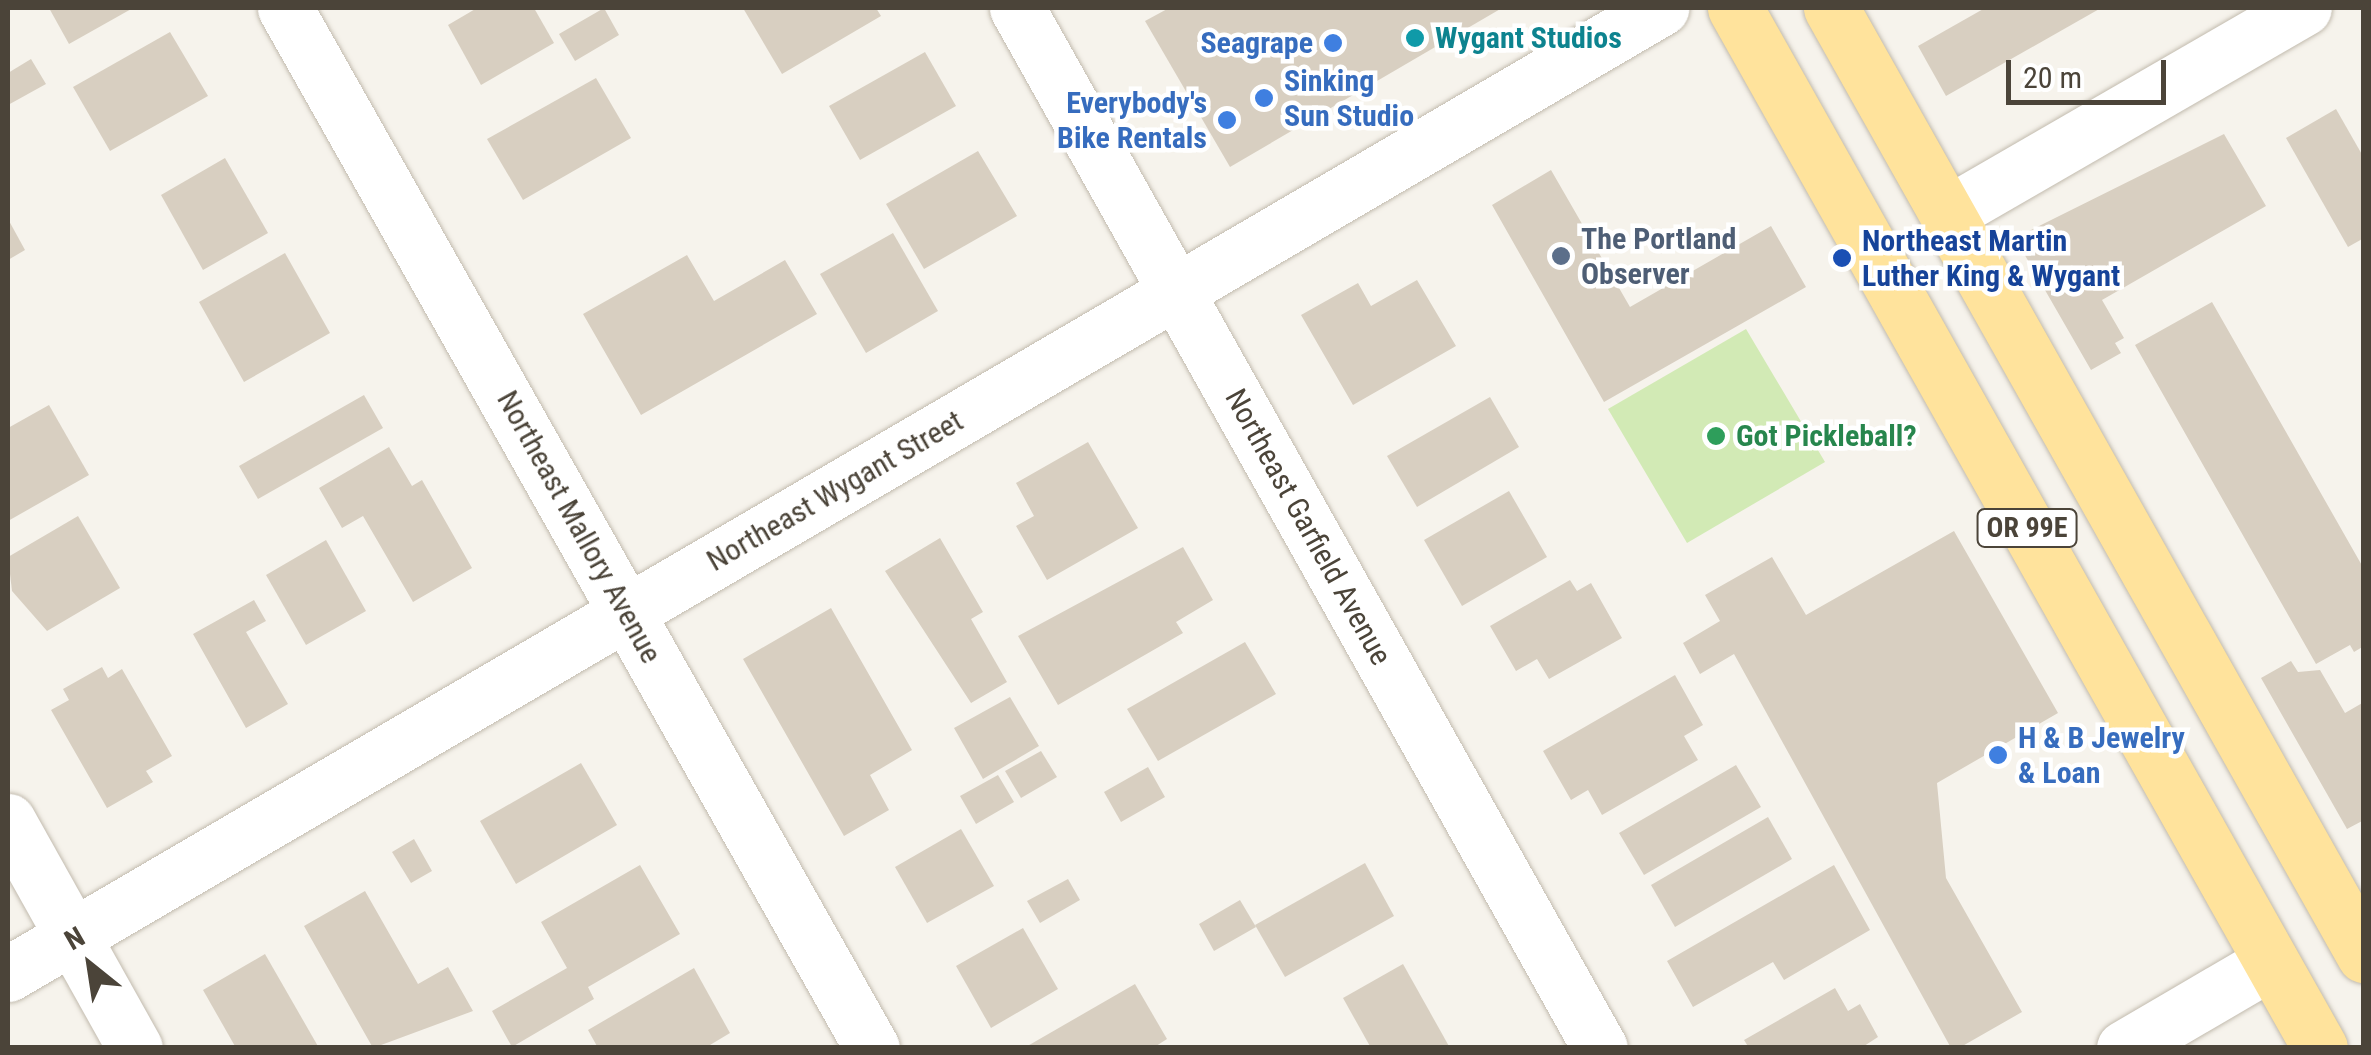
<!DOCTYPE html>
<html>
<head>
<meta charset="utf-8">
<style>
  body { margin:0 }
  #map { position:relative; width:2371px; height:1055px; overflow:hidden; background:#f6f3ec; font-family:"Roboto Condensed",sans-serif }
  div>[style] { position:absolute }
  .green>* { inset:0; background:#d2eab5 }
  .building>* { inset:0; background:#d8cfc1 }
  .roads { filter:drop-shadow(0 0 2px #c2bbae) drop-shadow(0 0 2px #c2bbae) }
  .street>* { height:55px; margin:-27.5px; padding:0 27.5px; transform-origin:27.5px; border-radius:27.5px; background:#fff }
  .primary>* { height:55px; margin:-27.5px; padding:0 27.5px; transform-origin:27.5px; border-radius:27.5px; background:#ffe39c }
  .dots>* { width:28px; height:28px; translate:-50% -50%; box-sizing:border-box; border:5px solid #fff; border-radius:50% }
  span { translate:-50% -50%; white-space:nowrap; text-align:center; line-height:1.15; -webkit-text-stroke:9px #fff; paint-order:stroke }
  .shield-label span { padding:2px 8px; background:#fff; border:2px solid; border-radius:8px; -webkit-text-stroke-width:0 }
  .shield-label { font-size:28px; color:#4b4439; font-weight:700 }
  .culture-label { font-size:30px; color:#0d838f; font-weight:700 }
  .left { translate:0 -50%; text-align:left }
  .shop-label { font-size:30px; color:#366cbe; font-weight:700 }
  .right { translate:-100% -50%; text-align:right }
  .service-label { font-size:30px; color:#4e5e75; font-weight:700 }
  .transit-label { font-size:30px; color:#164399; font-weight:700 }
  .leisure-label { font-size:30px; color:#27864d; font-weight:700 }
  .street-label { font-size:30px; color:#4b4439 }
  .frame { position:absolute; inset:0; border:10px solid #4b4439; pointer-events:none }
  .north { position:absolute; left:40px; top:915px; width:100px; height:100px; -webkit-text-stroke:8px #fff; paint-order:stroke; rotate:330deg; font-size:28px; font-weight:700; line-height:40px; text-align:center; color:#4b4439 }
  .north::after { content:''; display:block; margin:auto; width:35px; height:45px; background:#4b4439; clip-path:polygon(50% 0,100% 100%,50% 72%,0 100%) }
  .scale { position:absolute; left:2006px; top:60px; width:160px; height:45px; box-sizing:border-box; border:5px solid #4b4439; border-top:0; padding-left:12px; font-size:30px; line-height:35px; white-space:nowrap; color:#4b4439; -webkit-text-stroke:8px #fff; paint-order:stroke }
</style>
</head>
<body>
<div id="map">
  <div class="green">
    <div style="clip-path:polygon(1746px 329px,1825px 462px,1687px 543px,1608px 409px)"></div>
  </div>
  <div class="building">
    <div style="clip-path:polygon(49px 8px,133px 8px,69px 44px)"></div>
    <div style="clip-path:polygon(477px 8px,534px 8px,554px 43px,481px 85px,448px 25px)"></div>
    <div style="clip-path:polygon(604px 8px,619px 35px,575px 61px,559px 34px)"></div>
    <div style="clip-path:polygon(743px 8px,876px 8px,881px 16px,782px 74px)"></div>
    <div style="clip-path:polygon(1169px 8px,1502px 8px,1230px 167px,1145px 21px)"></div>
    <div style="clip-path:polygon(1985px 8px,2101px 8px,1946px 96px,1918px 46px)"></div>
    <div style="clip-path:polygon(170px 32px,208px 96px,110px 151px,73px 87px)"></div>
    <div style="clip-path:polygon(925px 52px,956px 106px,860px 160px,829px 106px)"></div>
    <div style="clip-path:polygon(31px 59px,46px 84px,8px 105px,8px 73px)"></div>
    <div style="clip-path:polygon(596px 78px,631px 138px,523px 200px,487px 139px)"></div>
    <div style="clip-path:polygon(2336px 109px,2364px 158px,2364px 238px,2348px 247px,2286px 138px)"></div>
    <div style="clip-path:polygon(2224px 134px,2266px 206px,2102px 300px,2124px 338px,2115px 343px,2121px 353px,2091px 370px,2015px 238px)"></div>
    <div style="clip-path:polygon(978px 151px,1017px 216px,924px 269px,886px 204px)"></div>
    <div style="clip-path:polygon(225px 158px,268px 233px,203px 270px,161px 195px)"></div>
    <div style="clip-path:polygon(1551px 170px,1630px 307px,1771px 226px,1806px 287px,1604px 402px,1492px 205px)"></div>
    <div style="clip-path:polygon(8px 219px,25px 250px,8px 260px)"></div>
    <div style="clip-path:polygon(893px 233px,938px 311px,866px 353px,820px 274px)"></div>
    <div style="clip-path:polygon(285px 253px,330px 333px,244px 382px,199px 302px)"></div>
    <div style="clip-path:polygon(687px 255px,714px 301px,785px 260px,817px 314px,641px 415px,583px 314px)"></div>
    <div style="clip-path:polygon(1417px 280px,1456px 346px,1353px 405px,1301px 315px,1358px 283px,1371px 306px)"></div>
    <div style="clip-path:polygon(2212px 302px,2364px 569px,2364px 646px,2354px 652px,2350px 645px,2316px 664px,2135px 345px)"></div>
    <div style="clip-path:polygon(364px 395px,383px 428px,258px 499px,239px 466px)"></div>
    <div style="clip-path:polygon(1490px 397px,1519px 447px,1417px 507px,1387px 456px)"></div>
    <div style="clip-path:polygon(49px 405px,89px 475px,8px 521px,8px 428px)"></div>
    <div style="clip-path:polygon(1088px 442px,1138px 528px,1047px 580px,1016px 526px,1034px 516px,1016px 483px)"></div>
    <div style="clip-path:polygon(389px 447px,412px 486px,422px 480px,472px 568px,413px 602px,363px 516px,342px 528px,319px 488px)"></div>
    <div style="clip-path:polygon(1509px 491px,1547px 557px,1462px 606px,1424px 540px)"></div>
    <div style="clip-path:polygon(78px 516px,120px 588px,47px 631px,12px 591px,8px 557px)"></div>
    <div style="clip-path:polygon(1954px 531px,2058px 713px,1937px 783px,1946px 878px,2022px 1012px,1959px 1048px,1951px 1048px,1734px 654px,1700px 674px,1683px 643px,1720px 621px,1705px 595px,1772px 557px,1806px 615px)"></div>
    <div style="clip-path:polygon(940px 538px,983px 612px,971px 619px,1007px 682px,971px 703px,885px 571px)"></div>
    <div style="clip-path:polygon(326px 540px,366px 611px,306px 645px,266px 575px)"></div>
    <div style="clip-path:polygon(1183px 547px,1213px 600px,1176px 622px,1183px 633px,1058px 705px,1018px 636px)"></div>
    <div style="clip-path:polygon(1570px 580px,1577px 591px,1591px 583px,1622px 638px,1549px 679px,1537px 659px,1516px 671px,1490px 626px)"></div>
    <div style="clip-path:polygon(254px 600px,266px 621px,246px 632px,288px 704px,246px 728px,193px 634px)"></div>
    <div style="clip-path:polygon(831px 608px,912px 750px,870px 775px,889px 810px,844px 836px,743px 659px)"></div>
    <div style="clip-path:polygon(1245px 642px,1276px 694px,1158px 761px,1127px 709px)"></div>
    <div style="clip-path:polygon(2291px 661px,2298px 672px,2320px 670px,2345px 713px,2364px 702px,2364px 820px,2347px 829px,2261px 678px)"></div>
    <div style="clip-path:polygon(102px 667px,108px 678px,122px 669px,172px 756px,146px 771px,153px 782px,107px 808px,51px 710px,69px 700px,63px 689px)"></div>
    <div style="clip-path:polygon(1675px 675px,1703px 725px,1684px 736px,1698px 760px,1602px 815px,1588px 790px,1571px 800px,1543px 751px)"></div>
    <div style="clip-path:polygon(1010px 697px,1039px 746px,983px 779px,954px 728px)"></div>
    <div style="clip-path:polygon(1041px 751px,1057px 777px,1021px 798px,1005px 771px)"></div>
    <div style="clip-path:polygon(581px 763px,617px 825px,516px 884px,480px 821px)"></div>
    <div style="clip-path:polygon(1736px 765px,1761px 807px,1644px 875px,1619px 833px)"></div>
    <div style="clip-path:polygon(1148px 767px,1165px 797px,1121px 822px,1104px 792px)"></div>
    <div style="clip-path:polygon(998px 775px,1014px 802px,976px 824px,960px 796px)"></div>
    <div style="clip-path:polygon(1768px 817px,1792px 859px,1675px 927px,1651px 885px)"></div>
    <div style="clip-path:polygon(961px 829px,994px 886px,927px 923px,895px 867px)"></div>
    <div style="clip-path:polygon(414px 839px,432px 871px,411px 883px,392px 852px)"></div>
    <div style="clip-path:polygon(1365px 863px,1394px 916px,1285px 977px,1255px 925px)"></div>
    <div style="clip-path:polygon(640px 865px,680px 934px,588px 987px,594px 999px,512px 1047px,492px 1011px,567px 968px,541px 922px)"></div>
    <div style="clip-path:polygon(1834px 865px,1870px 930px,1784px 980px,1773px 962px,1693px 1007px,1667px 961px)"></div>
    <div style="clip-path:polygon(1068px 879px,1080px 900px,1040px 923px,1027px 901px)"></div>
    <div style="clip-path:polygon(365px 891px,418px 984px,448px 967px,473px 1011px,373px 1048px,304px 926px)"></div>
    <div style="clip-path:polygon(1240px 900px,1256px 927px,1214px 951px,1199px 924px)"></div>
    <div style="clip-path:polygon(1023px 928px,1058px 989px,991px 1028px,956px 966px)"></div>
    <div style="clip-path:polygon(265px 954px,319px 1048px,236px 1048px,203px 990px)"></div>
    <div style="clip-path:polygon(1403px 964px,1450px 1048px,1371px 1048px,1343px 998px)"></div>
    <div style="clip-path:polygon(694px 968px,730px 1033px,705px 1048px,598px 1048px,588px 1030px)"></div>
    <div style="clip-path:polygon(1135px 984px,1167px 1039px,1153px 1048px,1024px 1048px)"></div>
    <div style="clip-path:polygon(1835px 988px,1848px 1011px,1860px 1004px,1878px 1037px,1861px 1048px,1749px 1048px,1744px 1040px)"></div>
  </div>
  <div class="roads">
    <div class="street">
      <div style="left:285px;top:8px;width:1194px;rotate:60.56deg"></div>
      <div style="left:1017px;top:8px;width:1192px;rotate:60.73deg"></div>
      <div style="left:1947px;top:214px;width:412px;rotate:-30deg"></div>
      <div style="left:8px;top:821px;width:260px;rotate:60.8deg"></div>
      <div style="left:8px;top:974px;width:1915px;rotate:-30.3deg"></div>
      <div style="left:2124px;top:1048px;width:170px;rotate:-30.3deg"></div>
    </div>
    <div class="primary">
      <div style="left:1735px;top:8px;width:1193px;rotate:60.64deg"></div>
      <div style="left:1831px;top:8px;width:1087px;rotate:60.63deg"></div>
    </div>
  </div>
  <div class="dots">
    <div style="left:1415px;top:38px;background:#0f9aa8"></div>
    <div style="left:1333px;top:43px;background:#3f7fe0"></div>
    <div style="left:1264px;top:98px;background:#3f7fe0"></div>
    <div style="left:1227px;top:120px;background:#3f7fe0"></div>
    <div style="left:1561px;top:256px;background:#5c6f8a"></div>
    <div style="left:1842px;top:258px;background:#1a4fb4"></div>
    <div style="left:1716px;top:436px;background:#2e9e5b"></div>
    <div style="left:1998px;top:755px;background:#3f7fe0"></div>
  </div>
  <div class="shield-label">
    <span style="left:2027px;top:528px">OR 99E</span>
  </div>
  <div class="culture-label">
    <span class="left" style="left:1435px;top:38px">Wygant Studios</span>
  </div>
  <div class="shop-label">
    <span class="right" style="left:1313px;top:43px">Seagrape</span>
    <span class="left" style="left:1284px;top:98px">Sinking<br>Sun Studio</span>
    <span class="right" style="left:1207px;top:120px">Everybody's<br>Bike Rentals</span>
    <span class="left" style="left:2018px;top:755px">H &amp; B Jewelry<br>&amp; Loan</span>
  </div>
  <div class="service-label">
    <span class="left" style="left:1581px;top:256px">The Portland<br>Observer</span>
  </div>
  <div class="transit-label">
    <span class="left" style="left:1862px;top:258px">Northeast Martin<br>Luther King &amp; Wygant</span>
  </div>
  <div class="leisure-label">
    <span class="left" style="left:1736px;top:436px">Got Pickleball?</span>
  </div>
  <div class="street-label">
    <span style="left:835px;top:491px;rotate:-30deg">Northeast Wygant Street</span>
    <span style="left:579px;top:527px;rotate:61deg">Northeast Mallory Avenue</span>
    <span style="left:1308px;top:527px;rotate:61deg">Northeast Garfield Avenue</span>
  </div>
  <div class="frame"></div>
  <div class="north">N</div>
  <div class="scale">20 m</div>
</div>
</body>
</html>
